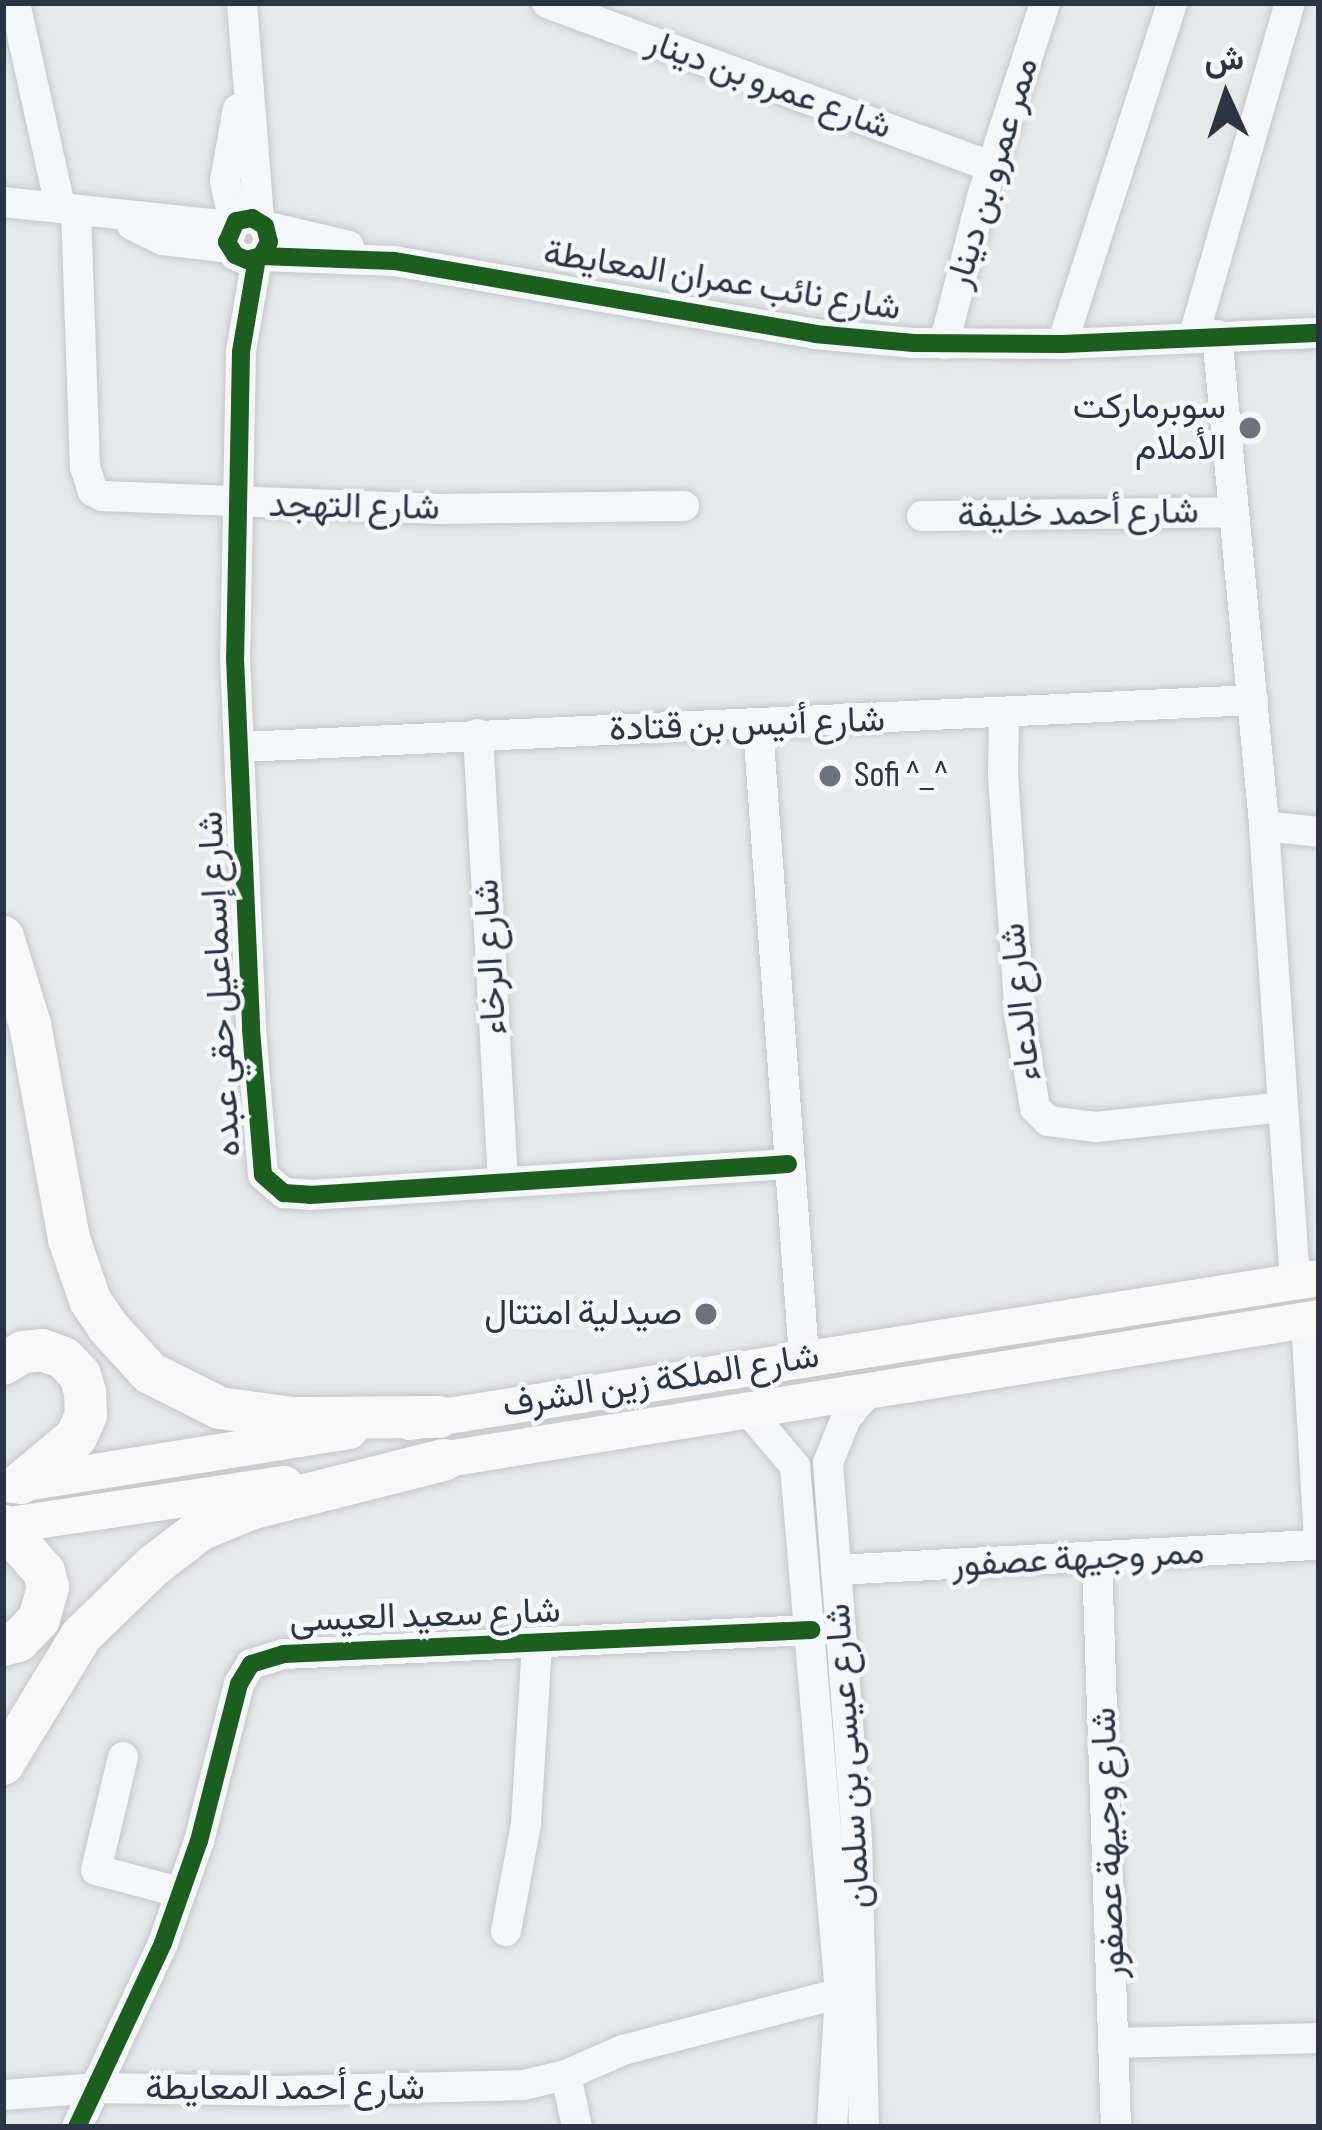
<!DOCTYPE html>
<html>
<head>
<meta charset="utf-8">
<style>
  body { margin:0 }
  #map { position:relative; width:1322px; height:2130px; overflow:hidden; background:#e6e8ea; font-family:"Sofia Sans Condensed",Vazirmatn,sans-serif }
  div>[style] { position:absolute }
  .roads { filter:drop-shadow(0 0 3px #c4c6c8) drop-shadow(0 0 3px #c4c6c8) }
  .minor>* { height:30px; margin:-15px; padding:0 15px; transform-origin:15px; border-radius:15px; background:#f5f6f7 }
  .major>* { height:36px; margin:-18px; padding:0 18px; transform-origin:18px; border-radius:18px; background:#f8f8f8 }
  .highway>* { height:42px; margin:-21px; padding:0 21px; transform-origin:21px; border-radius:21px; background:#f8f8f8 }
  .cycleway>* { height:18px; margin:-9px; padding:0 9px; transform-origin:9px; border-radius:9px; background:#1b5e20 }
  .dots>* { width:33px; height:33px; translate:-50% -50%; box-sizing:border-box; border:6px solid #f4f6f9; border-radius:50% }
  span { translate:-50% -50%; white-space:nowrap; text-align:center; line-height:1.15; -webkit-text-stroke:9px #f4f6f9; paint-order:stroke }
  .street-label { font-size:36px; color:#2b3445 }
  .poi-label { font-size:36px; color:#2b3445 }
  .right { translate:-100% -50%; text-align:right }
  .left { translate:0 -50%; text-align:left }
  .frame { position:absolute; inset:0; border:6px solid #2b3445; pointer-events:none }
  .north { position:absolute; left:1166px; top:36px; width:120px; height:120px; -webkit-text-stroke:9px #f4f6f9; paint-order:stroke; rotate:357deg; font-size:33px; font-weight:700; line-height:48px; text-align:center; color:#2b3445 }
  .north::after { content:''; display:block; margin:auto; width:42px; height:54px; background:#2b3445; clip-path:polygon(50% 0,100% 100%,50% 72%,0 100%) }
</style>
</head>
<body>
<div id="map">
  <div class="roads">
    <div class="minor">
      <div style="left:15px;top:3px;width:208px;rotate:77.5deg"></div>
      <div style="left:242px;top:3px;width:218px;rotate:85.5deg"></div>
      <div style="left:547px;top:3px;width:474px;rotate:20.2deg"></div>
      <div style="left:3px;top:202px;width:229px;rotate:6deg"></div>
      <div style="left:76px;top:210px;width:257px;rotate:88deg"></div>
      <div style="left:85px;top:467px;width:25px;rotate:72deg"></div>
      <div style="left:93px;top:491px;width:10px;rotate:29deg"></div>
      <div style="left:102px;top:496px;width:333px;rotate:2.2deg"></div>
      <div style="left:435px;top:509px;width:249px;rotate:-0.7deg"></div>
      <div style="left:234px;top:223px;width:43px;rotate:-102.1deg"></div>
      <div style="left:225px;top:181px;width:73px;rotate:-79.8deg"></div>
      <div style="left:132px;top:225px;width:34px;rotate:26deg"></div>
      <div style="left:163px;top:240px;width:66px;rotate:6.9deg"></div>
      <div style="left:265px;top:226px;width:86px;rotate:13.4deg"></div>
      <div style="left:261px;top:256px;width:16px;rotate:-60deg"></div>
      <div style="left:269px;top:242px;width:16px;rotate:-104deg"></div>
      <div style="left:265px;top:226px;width:15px;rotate:-148deg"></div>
      <div style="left:252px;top:218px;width:16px;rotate:169deg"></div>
      <div style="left:236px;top:221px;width:23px;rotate:113deg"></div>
      <div style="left:227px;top:242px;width:15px;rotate:58deg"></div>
      <div style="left:235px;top:255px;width:13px;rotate:23deg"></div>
      <div style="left:247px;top:260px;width:15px;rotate:-16deg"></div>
      <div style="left:261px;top:256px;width:133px;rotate:2.2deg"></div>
      <div style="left:394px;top:261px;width:427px;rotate:9.8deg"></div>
      <div style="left:815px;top:334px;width:99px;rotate:5.2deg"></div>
      <div style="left:914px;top:343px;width:148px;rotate:0.4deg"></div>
      <div style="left:1062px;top:344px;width:257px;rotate:-2.5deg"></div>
      <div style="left:257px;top:258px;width:95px;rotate:99.7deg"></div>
      <div style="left:241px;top:352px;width:306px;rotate:91.1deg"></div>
      <div style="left:235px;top:658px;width:371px;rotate:87.5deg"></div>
      <div style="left:251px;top:1029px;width:146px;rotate:85.3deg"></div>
      <div style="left:263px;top:1175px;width:28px;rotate:41deg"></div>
      <div style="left:284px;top:1193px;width:26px;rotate:4deg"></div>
      <div style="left:310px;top:1195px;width:479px;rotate:-3.7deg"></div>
      <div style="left:1194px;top:335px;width:346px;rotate:-73.9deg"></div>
      <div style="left:1217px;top:335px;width:493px;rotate:84.5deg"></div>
      <div style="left:1264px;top:826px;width:456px;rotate:86.1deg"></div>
      <div style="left:944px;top:344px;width:152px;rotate:-75.5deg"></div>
      <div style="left:982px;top:197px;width:204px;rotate:-72deg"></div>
      <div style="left:1062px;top:344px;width:358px;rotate:-72.1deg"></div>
      <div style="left:922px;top:516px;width:312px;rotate:-0.7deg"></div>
      <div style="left:1004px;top:712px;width:63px;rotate:90.9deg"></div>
      <div style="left:1003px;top:775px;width:244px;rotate:86deg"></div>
      <div style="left:1020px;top:1018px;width:91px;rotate:80.5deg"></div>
      <div style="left:1035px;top:1108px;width:18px;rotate:45deg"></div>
      <div style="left:1048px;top:1121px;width:48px;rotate:7.1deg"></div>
      <div style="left:1096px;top:1127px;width:188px;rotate:-6.1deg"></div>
      <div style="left:758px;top:727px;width:632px;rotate:85.82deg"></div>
      <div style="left:478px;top:734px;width:448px;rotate:86.8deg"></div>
      <div style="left:242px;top:747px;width:1012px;rotate:-2.66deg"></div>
      <div style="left:1264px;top:826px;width:55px;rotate:6.2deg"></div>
      <div style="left:1306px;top:1320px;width:220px;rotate:86.6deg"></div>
      <div style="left:750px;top:1413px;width:70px;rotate:49.7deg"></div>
      <div style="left:795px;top:1466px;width:529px;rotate:85.12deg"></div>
      <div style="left:840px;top:1993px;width:134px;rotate:93.4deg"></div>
      <div style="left:1097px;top:1560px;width:567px;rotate:88.08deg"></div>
      <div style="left:836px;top:1570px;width:484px;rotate:-3deg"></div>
      <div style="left:123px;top:1757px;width:116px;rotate:103.4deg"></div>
      <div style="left:96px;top:1870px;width:86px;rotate:14.8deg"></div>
      <div style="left:506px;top:1931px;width:109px;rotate:-79.4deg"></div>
      <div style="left:526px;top:1824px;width:179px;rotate:-86.5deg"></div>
      <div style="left:1116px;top:2043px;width:203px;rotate:-1.4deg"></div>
      <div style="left:566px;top:2075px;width:53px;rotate:78.1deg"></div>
      <div style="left:3px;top:2095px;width:95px;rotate:-4.2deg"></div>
      <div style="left:98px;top:2088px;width:183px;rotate:0.9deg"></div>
      <div style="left:281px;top:2091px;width:242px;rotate:-1.4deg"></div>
      <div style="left:523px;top:2085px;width:44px;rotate:-13.1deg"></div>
      <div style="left:566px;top:2075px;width:62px;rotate:-23.7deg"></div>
      <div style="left:623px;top:2050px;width:224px;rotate:-14.7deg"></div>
      <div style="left:77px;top:2127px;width:203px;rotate:-64.9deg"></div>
      <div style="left:163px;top:1943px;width:108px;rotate:-70.6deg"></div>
      <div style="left:199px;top:1841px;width:162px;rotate:-75.7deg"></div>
      <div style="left:239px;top:1684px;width:23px;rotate:-59deg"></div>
      <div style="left:251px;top:1664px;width:34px;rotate:-17deg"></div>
      <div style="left:284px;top:1654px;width:528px;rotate:-2.61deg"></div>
      <div style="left:864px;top:2127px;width:287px;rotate:-91.4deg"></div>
      <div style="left:857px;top:1840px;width:378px;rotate:-94.4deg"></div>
      <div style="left:828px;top:1463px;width:48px;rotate:-68.2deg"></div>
      <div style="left:846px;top:1418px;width:30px;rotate:-50deg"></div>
    </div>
    <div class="major">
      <div style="left:410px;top:1422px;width:920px;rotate:-9deg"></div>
      <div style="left:416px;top:1464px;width:915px;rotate:-9.18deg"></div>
      <div style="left:13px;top:1485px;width:341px;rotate:-9.1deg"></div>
      <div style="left:3px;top:1526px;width:285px;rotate:-8.5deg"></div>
    </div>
    <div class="highway">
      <div style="left:3px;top:937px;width:91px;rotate:72.8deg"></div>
      <div style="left:30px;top:1024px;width:219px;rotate:79.7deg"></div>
      <div style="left:69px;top:1239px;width:65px;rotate:71deg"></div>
      <div style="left:90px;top:1300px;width:32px;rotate:56deg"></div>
      <div style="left:108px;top:1327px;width:62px;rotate:47.6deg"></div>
      <div style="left:150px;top:1373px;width:78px;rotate:26.6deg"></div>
      <div style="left:220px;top:1408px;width:73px;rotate:7.9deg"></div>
      <div style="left:292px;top:1418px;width:147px;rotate:-0.4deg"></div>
      <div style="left:3px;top:1364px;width:23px;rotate:-31deg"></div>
      <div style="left:23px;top:1352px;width:19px;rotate:-6deg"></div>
      <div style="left:42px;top:1350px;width:23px;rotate:20deg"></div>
      <div style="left:64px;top:1358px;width:23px;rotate:47deg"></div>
      <div style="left:80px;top:1375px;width:18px;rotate:74deg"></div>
      <div style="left:85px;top:1392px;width:23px;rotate:88deg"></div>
      <div style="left:86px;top:1415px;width:24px;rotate:114deg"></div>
      <div style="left:76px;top:1437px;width:72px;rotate:140.1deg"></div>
      <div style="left:3px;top:1645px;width:16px;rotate:-15deg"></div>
      <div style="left:18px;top:1641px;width:30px;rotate:-46deg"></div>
      <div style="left:39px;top:1619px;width:33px;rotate:-74deg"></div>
      <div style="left:48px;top:1587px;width:16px;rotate:-105deg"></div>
      <div style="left:44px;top:1572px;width:61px;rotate:-131deg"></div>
      <div style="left:3px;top:1764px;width:150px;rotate:-58.6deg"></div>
      <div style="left:81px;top:1636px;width:100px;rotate:-44.2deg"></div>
      <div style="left:153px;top:1566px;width:59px;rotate:-37.5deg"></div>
      <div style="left:200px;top:1530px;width:54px;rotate:-22.8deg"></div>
      <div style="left:250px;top:1509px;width:200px;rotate:-14.2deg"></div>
    </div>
  </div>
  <div class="cycleway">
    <div style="left:261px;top:256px;width:16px;rotate:-60deg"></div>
    <div style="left:269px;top:242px;width:16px;rotate:-104deg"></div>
    <div style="left:265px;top:226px;width:15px;rotate:-148deg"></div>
    <div style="left:252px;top:218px;width:16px;rotate:169deg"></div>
    <div style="left:236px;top:221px;width:23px;rotate:113deg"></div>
    <div style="left:227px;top:242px;width:15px;rotate:58deg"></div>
    <div style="left:235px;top:255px;width:13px;rotate:23deg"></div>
    <div style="left:247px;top:260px;width:15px;rotate:-16deg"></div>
    <div style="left:261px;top:256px;width:133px;rotate:2.2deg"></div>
    <div style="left:394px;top:261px;width:427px;rotate:9.8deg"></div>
    <div style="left:815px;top:334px;width:99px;rotate:5.2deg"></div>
    <div style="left:914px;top:343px;width:148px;rotate:0.4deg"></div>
    <div style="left:1062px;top:344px;width:257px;rotate:-2.5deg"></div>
    <div style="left:257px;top:258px;width:95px;rotate:99.7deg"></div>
    <div style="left:241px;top:352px;width:306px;rotate:91.1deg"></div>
    <div style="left:235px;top:658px;width:371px;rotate:87.5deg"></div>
    <div style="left:251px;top:1029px;width:146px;rotate:85.3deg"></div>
    <div style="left:263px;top:1175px;width:28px;rotate:41deg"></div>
    <div style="left:284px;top:1193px;width:26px;rotate:4deg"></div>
    <div style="left:310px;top:1195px;width:479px;rotate:-3.7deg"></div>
    <div style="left:77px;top:2127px;width:203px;rotate:-64.9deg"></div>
    <div style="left:163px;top:1943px;width:108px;rotate:-70.6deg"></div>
    <div style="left:199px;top:1841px;width:162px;rotate:-75.7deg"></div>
    <div style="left:239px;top:1684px;width:23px;rotate:-59deg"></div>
    <div style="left:251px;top:1664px;width:34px;rotate:-17deg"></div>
    <div style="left:284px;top:1654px;width:528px;rotate:-2.61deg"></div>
  </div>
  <div class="dots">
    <div style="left:1250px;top:428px;background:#6c737f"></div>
    <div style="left:830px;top:776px;background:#6c737f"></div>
    <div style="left:706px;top:1314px;background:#6c737f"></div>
  </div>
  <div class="street-label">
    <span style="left:769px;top:85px;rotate:20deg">شارع عمرو بن دينار</span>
    <span style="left:993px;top:173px;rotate:-73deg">ممر عمرو بن دينار</span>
    <span style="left:722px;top:281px;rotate:9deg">شارع نائب عمران المعايطة</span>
    <span style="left:354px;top:507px;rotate:1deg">شارع التهجد</span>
    <span style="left:1078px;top:514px;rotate:-1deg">شارع أحمد خليفة</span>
    <span style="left:747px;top:725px;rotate:-2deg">شارع أنيس بن قتادة</span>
    <span style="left:491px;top:957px;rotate:-93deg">شارع الرخاء</span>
    <span style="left:220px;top:984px;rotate:-93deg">شارع إسماعيل حقي عبده</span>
    <span style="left:1021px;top:1002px;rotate:-96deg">شارع الدعاء</span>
    <span style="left:661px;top:1381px;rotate:-9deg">شارع الملكة زين الشرف</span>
    <span style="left:1078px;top:1559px;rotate:-3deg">ممر وجيهة عصفور</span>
    <span style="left:425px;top:1616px;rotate:-2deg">شارع سعيد العيسى</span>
    <span style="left:849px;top:1756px;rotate:-94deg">شارع عيسى بن سلمان</span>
    <span style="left:1109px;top:1843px;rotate:-92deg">شارع وجيهة عصفور</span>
    <span style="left:285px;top:2089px">شارع أحمد المعايطة</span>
  </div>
  <div class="poi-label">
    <span class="right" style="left:1226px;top:428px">سوبرماركت<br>الأملام</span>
    <span class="left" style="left:854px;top:776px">Sofi ^_^</span>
    <span class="right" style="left:682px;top:1314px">صيدلية امتتال</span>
  </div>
  <div class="frame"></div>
  <div class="north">ش</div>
</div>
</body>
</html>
